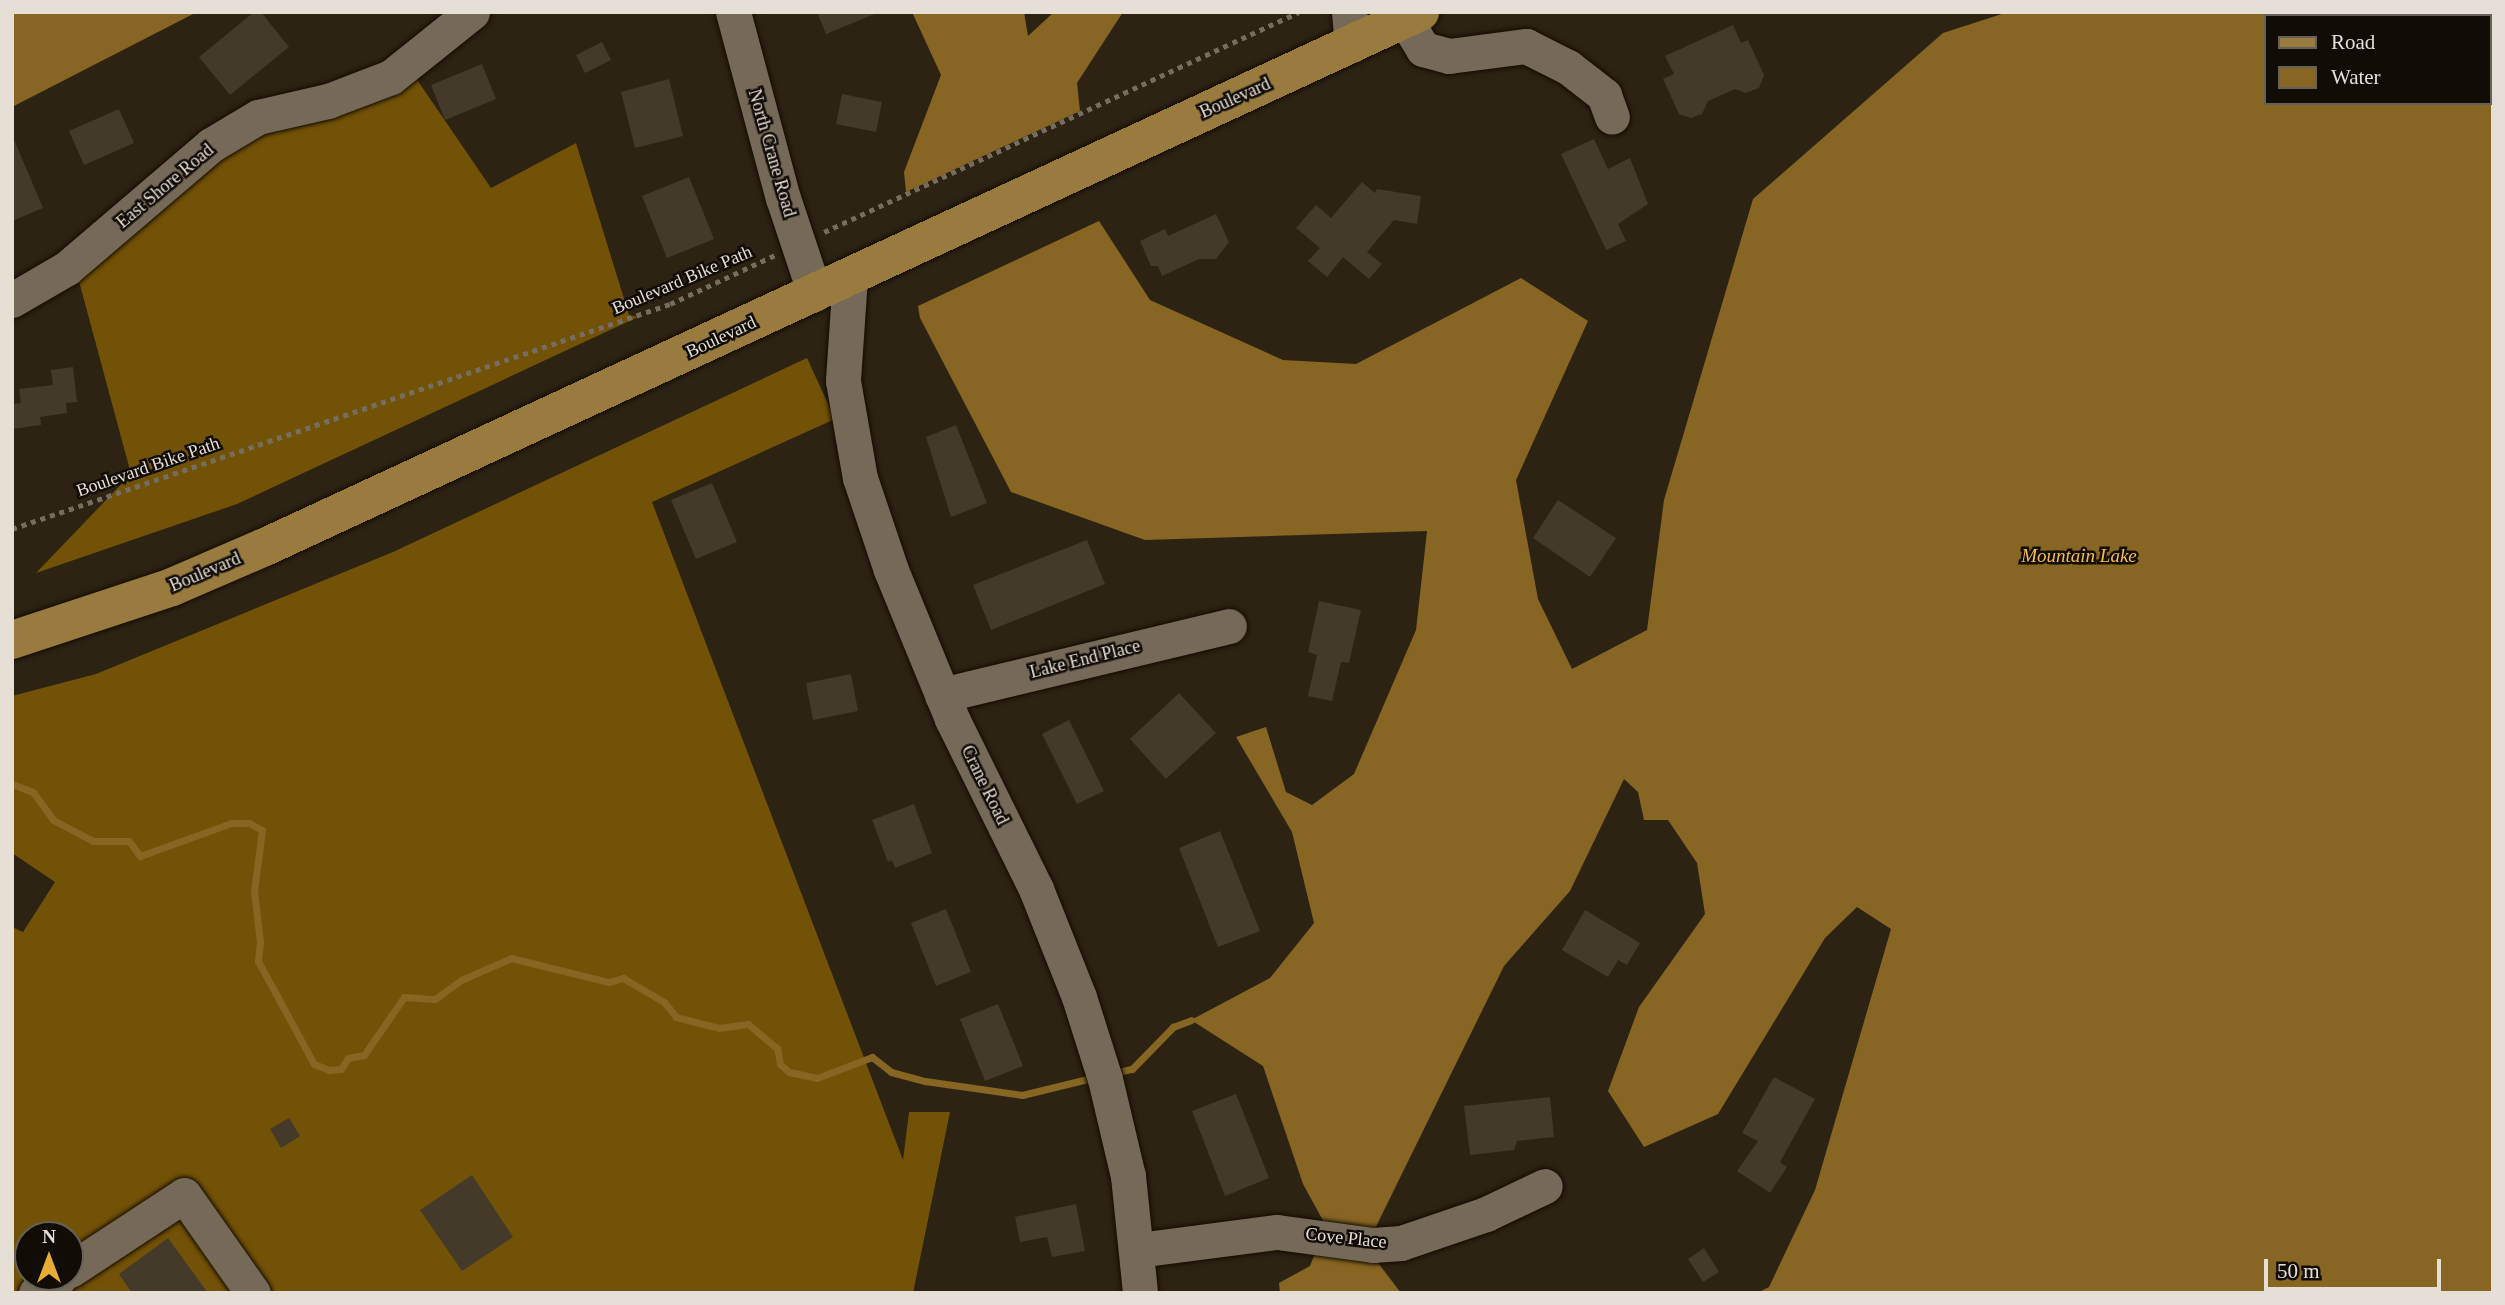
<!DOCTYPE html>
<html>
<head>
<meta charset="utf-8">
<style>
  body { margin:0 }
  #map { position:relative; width:2505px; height:1305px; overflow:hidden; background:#2c2313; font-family:"Times New Roman",serif }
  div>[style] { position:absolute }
  .forest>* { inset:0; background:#725206 }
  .water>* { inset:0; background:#876523 }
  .stream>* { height:7px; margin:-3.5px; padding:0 3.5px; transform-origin:3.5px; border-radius:3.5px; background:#876523 }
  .building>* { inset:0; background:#433a29 }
  .path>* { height:4.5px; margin-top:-2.25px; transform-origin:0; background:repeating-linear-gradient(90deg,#756e60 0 5px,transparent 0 10px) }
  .roads { filter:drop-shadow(0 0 2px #140c01) drop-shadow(0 0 2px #140c01) }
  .minor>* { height:35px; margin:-17.5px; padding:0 17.5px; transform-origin:17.5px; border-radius:17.5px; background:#756a58 }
  .major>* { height:38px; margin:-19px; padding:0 19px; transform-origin:19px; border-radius:19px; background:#997b40 }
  span { translate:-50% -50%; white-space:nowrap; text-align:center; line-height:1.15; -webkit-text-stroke:5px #110d06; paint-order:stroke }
  .street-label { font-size:18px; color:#e5dfd5 }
  .water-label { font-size:19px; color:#f8bd48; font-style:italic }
  .frame { position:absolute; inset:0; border:14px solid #e5dfd5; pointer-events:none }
  .legend { position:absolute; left:2264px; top:14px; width:228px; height:91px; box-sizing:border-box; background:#110d06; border:2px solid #666159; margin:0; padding:9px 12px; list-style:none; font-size:21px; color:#e5dfd5 }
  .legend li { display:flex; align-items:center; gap:14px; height:35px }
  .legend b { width:35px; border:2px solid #666159 }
  .north { position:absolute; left:14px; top:1221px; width:70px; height:70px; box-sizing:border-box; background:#110d06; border:2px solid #666159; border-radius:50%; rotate:0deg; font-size:19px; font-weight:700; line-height:28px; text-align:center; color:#e5dfd5 }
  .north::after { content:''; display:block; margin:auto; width:24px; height:32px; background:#e6ac36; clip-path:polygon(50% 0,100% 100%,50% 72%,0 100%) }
  .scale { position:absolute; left:2264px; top:1259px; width:177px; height:32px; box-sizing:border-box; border:4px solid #e5dfd5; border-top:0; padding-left:9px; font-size:21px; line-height:24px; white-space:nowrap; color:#e5dfd5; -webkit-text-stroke:5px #110d06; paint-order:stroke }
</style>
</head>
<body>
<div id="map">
  <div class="forest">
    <div style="clip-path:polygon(409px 68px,491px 188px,576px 143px,629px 315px,638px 317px,237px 504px,36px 573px,131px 474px,73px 259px,236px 132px)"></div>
    <div style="clip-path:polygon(evenodd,807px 358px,835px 419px,652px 502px,903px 1160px,909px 1112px,950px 1112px,913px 1293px,12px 1293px,12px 927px,23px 932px,55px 882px,12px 853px,12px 696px,96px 674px,393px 552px,807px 358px,28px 1235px,70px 1235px,70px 1277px,28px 1277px,28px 1235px)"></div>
  </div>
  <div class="water">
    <div style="clip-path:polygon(12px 12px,197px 12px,12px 107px)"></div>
    <div style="clip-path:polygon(912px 12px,1024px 12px,1028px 36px,1054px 12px,1123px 12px,1077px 83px,1080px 111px,906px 192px,904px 172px,941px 75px)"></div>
    <div style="clip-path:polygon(evenodd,2008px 12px,2493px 12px,2493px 1293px,1757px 1293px,1769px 1287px,1815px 1190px,1891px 929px,1857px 907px,1825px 938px,1718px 1114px,1644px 1147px,1608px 1091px,1639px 1007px,1705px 914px,1697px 863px,1668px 820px,1644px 820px,1638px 792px,1624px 779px,1570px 891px,1504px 966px,1366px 1247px,1401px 1293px,1280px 1293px,1279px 1283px,1310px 1266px,1326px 1226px,1303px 1184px,1263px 1066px,1191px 1020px,1270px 978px,1314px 923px,1292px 832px,1236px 737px,1266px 727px,1286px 792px,1312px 805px,1354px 774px,1416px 630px,1427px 531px,1145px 540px,1011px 492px,920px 318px,918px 306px,1099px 221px,1150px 300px,1283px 360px,1356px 364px,1521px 278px,1588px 321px,1516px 480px,1538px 599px,1572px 669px,1647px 630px,1664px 500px,1753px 199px,1943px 33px,2008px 12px,2265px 16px,2489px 16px,2489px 103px,2265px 103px,2265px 16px)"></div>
  </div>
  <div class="stream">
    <div style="left:12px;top:784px;width:22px;rotate:21deg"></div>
    <div style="left:33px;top:792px;width:34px;rotate:54deg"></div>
    <div style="left:53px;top:820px;width:45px;rotate:27.7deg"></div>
    <div style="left:93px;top:841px;width:36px"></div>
    <div style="left:129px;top:841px;width:19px;rotate:54deg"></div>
    <div style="left:140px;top:856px;width:97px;rotate:-19.9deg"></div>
    <div style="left:231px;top:823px;width:18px"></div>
    <div style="left:249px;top:823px;width:15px;rotate:28deg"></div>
    <div style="left:262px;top:830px;width:62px;rotate:97.5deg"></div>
    <div style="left:254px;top:891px;width:51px;rotate:83.3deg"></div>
    <div style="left:260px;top:942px;width:19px;rotate:96deg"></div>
    <div style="left:258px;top:961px;width:117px;rotate:61.5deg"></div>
    <div style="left:314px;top:1064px;width:16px;rotate:22deg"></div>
    <div style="left:329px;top:1070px;width:12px;rotate:-5deg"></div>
    <div style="left:341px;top:1069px;width:13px;rotate:-58deg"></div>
    <div style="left:348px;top:1058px;width:16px;rotate:-11deg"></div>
    <div style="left:364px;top:1055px;width:70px;rotate:-55.4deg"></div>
    <div style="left:404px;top:997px;width:31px;rotate:4deg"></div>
    <div style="left:435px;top:999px;width:32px;rotate:-36deg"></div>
    <div style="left:461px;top:980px;width:55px;rotate:-23.7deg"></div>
    <div style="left:511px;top:958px;width:101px;rotate:13.8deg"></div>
    <div style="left:609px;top:982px;width:15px;rotate:-16deg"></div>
    <div style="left:623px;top:978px;width:48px;rotate:30.3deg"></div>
    <div style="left:664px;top:1002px;width:19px;rotate:51deg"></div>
    <div style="left:676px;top:1017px;width:44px;rotate:14.3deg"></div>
    <div style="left:719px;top:1028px;width:29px;rotate:-8deg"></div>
    <div style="left:748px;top:1024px;width:38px;rotate:40deg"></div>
    <div style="left:777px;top:1048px;width:16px;rotate:79deg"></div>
    <div style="left:780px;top:1064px;width:12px;rotate:42deg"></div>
    <div style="left:789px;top:1072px;width:29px;rotate:12deg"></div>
    <div style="left:817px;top:1078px;width:59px;rotate:-20.9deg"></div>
    <div style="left:872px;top:1057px;width:24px;rotate:38deg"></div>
    <div style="left:891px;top:1072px;width:35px;rotate:15deg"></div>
    <div style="left:925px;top:1081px;width:98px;rotate:8.2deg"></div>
    <div style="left:1022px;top:1095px;width:76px;rotate:-13.7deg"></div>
    <div style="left:1114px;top:1073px;width:18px;rotate:-13deg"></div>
    <div style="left:1132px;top:1069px;width:59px;rotate:-45.7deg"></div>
    <div style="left:1173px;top:1027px;width:19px;rotate:-21deg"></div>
  </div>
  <div class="building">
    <div style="clip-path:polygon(254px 12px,261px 12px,289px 47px,230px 95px,199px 57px)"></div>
    <div style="clip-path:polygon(817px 12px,877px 12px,877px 13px,826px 34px)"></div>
    <div style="clip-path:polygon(1733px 25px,1741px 43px,1748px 40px,1764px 75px,1759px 88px,1745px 93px,1735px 89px,1708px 101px,1702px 114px,1691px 118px,1679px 114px,1663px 79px,1674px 74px,1665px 56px)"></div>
    <div style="clip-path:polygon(602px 42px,611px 60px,585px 73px,576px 55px)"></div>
    <div style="clip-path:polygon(482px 64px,496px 99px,445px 120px,431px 85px)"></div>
    <div style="clip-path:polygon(669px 79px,683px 136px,635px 148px,621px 92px)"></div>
    <div style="clip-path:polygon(842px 94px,882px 102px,876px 132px,836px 124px)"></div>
    <div style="clip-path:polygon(119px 109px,134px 143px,84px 165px,69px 131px)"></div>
    <div style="clip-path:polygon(12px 135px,43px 208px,12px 221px)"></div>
    <div style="clip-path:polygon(1594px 139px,1608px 169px,1630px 158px,1648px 204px,1618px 224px,1626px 241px,1606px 250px,1561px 154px)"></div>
    <div style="clip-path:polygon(689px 177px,714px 239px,667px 258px,642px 196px)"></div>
    <div style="clip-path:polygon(1362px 182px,1375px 193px,1377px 189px,1421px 196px,1417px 224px,1394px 220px,1367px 252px,1382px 264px,1369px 279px,1343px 257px,1327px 277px,1308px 261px,1320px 248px,1296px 228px,1316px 205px,1331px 218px)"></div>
    <div style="clip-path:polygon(1216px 214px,1229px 242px,1216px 259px,1199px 259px,1162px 276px,1158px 266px,1151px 266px,1140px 241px,1165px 229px,1168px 236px)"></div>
    <div style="clip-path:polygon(73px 367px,77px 402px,66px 403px,67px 413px,40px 417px,41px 425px,12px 429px,12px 404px,21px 403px,19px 389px,53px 385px,51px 370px)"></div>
    <div style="clip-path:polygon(956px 425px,987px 503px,951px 517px,926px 437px)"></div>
    <div style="clip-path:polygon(712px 483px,737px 542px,696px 559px,671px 500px)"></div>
    <div style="clip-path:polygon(1558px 500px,1616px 538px,1590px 577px,1533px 538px)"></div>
    <div style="clip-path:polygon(1087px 540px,1105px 584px,991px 630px,973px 585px)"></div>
    <div style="clip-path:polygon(1319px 601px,1361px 610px,1349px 663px,1341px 662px,1332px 701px,1308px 696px,1317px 655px,1308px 652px)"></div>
    <div style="clip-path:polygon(851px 674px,858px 711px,813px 720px,806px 683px)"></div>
    <div style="clip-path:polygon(1179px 693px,1216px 733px,1166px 779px,1130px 739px)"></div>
    <div style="clip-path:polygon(1069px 720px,1104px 791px,1077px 804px,1042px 734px)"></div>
    <div style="clip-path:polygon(914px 804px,932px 853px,895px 868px,892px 860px,888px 862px,872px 820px)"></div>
    <div style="clip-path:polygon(1220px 831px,1260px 931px,1218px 947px,1179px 848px)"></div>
    <div style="clip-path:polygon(946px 909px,971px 972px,936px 986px,911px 923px)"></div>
    <div style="clip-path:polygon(1585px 910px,1640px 943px,1627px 965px,1618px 960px,1608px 977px,1562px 950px)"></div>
    <div style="clip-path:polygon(998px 1004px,1023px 1066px,985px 1081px,960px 1019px)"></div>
    <div style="clip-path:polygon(1774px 1077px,1815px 1099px,1780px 1162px,1787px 1167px,1770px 1193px,1737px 1171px,1758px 1141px,1742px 1133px)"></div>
    <div style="clip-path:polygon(1236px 1094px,1269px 1178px,1225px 1196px,1192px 1111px)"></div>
    <div style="clip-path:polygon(1550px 1097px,1554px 1137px,1517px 1141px,1514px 1150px,1470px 1155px,1464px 1106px)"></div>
    <div style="clip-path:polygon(289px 1118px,300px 1136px,281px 1148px,270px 1129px)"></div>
    <div style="clip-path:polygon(472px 1175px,513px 1237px,462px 1271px,420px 1210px)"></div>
    <div style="clip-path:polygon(1076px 1204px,1085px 1251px,1052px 1257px,1047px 1237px,1020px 1242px,1015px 1217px)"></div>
    <div style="clip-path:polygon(168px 1238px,208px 1293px,132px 1293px,119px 1274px)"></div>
    <div style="clip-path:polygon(1704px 1248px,1719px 1272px,1703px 1282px,1688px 1259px)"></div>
  </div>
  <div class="path">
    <div style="left:824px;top:232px;width:523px;rotate:-24.85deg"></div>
    <div style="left:12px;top:529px;width:695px;rotate:-18.88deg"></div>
    <div style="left:670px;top:304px;width:116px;rotate:-25deg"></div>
  </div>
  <div class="roads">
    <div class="minor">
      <div style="left:733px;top:12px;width:193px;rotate:75deg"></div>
      <div style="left:783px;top:198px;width:101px;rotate:71.6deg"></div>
      <div style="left:1349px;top:12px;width:33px;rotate:85deg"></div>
      <div style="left:1405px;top:19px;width:35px;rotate:59deg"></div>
      <div style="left:1423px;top:49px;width:27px;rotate:15deg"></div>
      <div style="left:1449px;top:56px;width:78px;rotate:-7.4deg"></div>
      <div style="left:1526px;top:46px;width:47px;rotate:26.6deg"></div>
      <div style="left:1568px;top:67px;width:46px;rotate:37.9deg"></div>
      <div style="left:1604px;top:95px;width:23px;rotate:70deg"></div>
      <div style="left:850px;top:277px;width:104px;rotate:93.9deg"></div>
      <div style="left:843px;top:381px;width:98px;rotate:80.1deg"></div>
      <div style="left:860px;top:478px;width:97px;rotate:71.4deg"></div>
      <div style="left:891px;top:570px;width:161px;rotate:67.7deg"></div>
      <div style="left:952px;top:719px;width:190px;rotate:63.7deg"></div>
      <div style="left:1036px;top:889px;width:116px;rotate:68.3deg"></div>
      <div style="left:1079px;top:997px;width:86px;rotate:72.4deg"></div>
      <div style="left:1105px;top:1079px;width:100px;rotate:76.7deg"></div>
      <div style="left:1128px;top:1176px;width:118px;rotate:84.1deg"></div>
      <div style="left:12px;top:300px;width:64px;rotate:-30.2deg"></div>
      <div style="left:67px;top:268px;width:189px;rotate:-40.5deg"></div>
      <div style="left:211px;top:145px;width:55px;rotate:-30.8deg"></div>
      <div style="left:258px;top:117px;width:72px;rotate:-12.9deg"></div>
      <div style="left:328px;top:101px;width:67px;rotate:-20.9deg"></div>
      <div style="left:391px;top:77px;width:104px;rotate:-38.7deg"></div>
      <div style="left:942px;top:695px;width:295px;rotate:-13.5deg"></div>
      <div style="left:1138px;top:1250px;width:140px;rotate:-7.4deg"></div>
      <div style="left:1277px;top:1232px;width:97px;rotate:7.7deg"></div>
      <div style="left:1373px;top:1245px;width:28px;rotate:-4deg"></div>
      <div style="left:1401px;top:1243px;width:90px;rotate:-18.8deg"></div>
      <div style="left:1486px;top:1214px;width:65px;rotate:-25.4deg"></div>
      <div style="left:70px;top:1270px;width:136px;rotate:-33.3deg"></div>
      <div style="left:184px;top:1195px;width:120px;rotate:54.9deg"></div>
      <div style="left:36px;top:1293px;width:29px;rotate:-34deg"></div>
    </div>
    <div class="major">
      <div style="left:12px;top:640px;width:169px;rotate:-18.3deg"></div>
      <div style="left:172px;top:587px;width:101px;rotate:-23.3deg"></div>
      <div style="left:265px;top:547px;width:1273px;rotate:-24.85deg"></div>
    </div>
  </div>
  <div class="street-label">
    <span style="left:1235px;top:98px;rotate:-24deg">Boulevard</span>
    <span style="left:772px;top:153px;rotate:74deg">North Crane Road</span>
    <span style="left:165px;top:186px;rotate:-40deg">East Shore Road</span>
    <span style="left:682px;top:280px;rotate:-23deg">Boulevard Bike Path</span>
    <span style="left:721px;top:337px;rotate:-25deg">Boulevard</span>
    <span style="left:148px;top:467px;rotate:-19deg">Boulevard Bike Path</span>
    <span style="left:205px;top:572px;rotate:-23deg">Boulevard</span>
    <span style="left:1085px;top:659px;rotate:-14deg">Lake End Place</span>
    <span style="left:985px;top:785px;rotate:64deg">Crane Road</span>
    <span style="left:1346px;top:1238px;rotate:6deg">Cove Place</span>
  </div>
  <div class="water-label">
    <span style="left:2079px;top:556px">Mountain Lake</span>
  </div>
  <div class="frame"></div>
  <ul class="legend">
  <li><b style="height:9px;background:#997b40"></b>Road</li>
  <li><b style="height:19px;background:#876523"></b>Water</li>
  </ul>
  <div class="north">N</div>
  <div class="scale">50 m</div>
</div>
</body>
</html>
